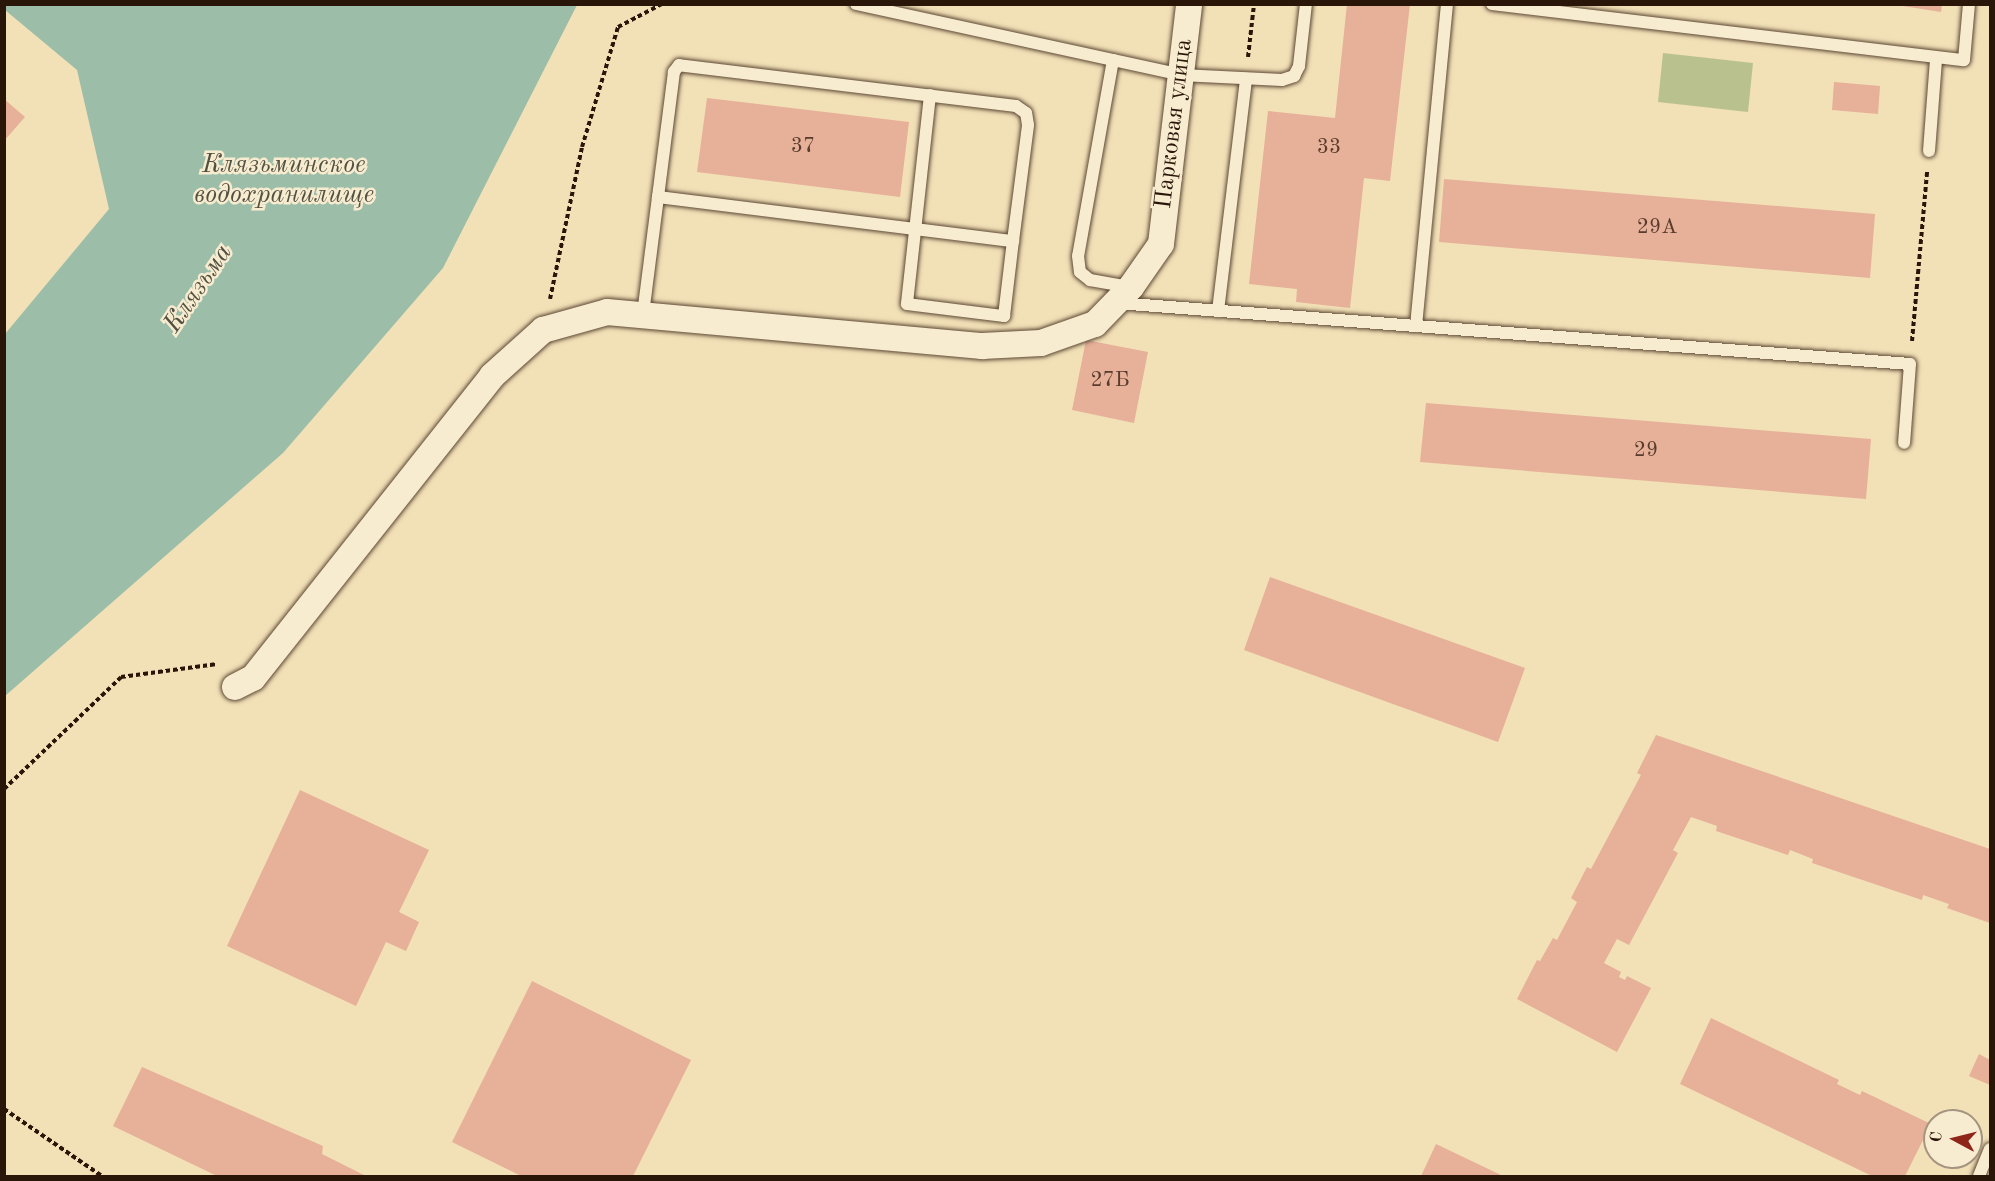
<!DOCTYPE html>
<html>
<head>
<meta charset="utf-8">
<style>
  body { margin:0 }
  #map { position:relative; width:1995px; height:1181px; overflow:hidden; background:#f2e0b7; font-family:"Old Standard TT",serif }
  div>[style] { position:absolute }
  .green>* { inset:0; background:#b9c28f }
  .water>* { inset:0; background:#9cbea9 }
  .building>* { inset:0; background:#e6b099 }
  .path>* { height:4px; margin-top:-2px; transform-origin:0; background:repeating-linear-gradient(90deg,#2a1509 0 4.5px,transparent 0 7.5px) }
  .roads { filter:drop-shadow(0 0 2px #5c4834) drop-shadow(0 0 2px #5c4834) }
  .service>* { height:12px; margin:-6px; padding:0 6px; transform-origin:6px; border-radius:6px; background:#f7ebd0 }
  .minor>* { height:26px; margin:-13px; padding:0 13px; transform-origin:13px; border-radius:13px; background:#f7ebd0 }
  span { translate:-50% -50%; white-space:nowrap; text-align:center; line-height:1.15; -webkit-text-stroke:5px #f7ebd0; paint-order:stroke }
  .number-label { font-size:21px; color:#593c2d }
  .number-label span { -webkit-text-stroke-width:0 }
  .street-label { font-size:24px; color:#2a1509 }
  .water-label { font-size:26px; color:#525041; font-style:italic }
  .frame { position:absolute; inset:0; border:6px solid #2a1509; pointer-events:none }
  .north { position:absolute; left:1923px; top:1109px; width:60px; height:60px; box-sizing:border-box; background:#f7ebd0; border:2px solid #a59580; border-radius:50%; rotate:277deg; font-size:16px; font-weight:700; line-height:24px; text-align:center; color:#2a1509 }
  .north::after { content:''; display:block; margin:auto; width:21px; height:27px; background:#8f2418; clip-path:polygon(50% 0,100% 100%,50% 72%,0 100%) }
</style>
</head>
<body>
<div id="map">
  <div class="green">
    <div style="clip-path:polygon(1663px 53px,1753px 63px,1748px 112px,1658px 102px)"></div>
  </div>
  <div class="water">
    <div style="clip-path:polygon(5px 4px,577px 5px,443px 268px,283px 453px,5px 696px,5px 334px,109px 209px,77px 70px,5px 10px)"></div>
  </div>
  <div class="building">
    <div style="clip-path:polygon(1347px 4px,1410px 4px,1390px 181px,1364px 178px,1350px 308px,1296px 302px,1297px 289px,1249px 284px,1268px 111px,1335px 118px)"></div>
    <div style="clip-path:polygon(1890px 4px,1942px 4px,1941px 12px)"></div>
    <div style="clip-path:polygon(1834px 82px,1880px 86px,1878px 114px,1832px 110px)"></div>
    <div style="clip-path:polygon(707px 98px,909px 122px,900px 197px,697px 172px)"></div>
    <div style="clip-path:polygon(4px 99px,25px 117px,4px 141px)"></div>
    <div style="clip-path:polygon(1444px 179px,1875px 214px,1870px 278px,1439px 242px)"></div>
    <div style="clip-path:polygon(1086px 340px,1148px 352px,1134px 423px,1072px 410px)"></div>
    <div style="clip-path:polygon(1426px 403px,1871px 439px,1866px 499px,1420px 462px)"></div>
    <div style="clip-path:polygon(1270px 577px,1525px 668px,1498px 742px,1244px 650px)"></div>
    <div style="clip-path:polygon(1656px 735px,1990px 849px,1990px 923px,1947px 908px,1949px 904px,1923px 895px,1922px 900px,1812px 863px,1813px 859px,1790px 850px,1788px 855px,1716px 831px,1717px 826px,1691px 817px,1673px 850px,1678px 853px,1629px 945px,1617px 939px,1604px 963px,1621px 972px,1619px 977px,1625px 980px,1627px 976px,1651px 988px,1617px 1052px,1517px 999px,1537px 960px,1540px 961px,1553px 938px,1557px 940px,1577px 902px,1571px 898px,1587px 867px,1591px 869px,1641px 775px,1637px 773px)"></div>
    <div style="clip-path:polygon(300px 790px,429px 850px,399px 912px,419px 922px,406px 951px,386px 942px,356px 1006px,227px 946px)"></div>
    <div style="clip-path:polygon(532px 981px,691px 1060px,633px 1176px,521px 1176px,452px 1142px)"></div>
    <div style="clip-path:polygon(1711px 1018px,1839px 1080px,1837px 1084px,1860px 1095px,1862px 1091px,1931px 1124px,1905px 1176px,1872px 1176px,1680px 1084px)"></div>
    <div style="clip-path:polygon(1979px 1054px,1990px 1060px,1990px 1085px,1969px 1076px)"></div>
    <div style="clip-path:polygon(142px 1067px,323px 1146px,322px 1154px,366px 1176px,217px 1176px,113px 1126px)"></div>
    <div style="clip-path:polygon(1436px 1144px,1503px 1176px,1421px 1176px)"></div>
  </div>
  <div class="path">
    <div style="left:1248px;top:57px;width:53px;rotate:-83.5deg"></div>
    <div style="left:550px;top:299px;width:155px;rotate:-78.1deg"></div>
    <div style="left:582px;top:147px;width:125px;rotate:-73.3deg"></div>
    <div style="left:618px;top:27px;width:50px;rotate:-27.6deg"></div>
    <div style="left:1912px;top:341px;width:170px;rotate:-84.9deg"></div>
    <div style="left:4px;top:789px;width:162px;rotate:-43.7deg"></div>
    <div style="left:121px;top:677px;width:97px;rotate:-7.7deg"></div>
    <div style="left:4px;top:1109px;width:119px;rotate:34.4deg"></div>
  </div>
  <div class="roads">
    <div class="service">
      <div style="left:856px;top:4px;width:333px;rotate:12.3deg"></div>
      <div style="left:1181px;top:75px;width:101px;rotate:2.8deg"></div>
      <div style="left:1282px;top:80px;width:13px;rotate:-18deg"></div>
      <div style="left:1294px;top:76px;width:11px;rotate:-63deg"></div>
      <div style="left:1299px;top:66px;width:62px;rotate:-83.6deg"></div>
      <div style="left:1492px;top:4px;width:475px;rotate:6.8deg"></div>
      <div style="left:1964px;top:60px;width:56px;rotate:-84.9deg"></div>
      <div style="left:1113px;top:60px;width:199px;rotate:100.1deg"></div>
      <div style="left:1078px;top:256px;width:16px;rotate:83deg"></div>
      <div style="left:1080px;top:272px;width:13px;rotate:39deg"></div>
      <div style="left:1090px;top:280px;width:41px;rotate:9.9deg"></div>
      <div style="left:930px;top:95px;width:210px;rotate:96.3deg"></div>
      <div style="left:907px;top:304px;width:98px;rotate:7.1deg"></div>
      <div style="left:1004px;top:316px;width:76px;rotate:-83.2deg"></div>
      <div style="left:1929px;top:151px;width:92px;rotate:-85.6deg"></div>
      <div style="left:1117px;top:303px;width:795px;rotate:4.4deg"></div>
      <div style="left:1910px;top:364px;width:79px;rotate:94.3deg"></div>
      <div style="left:1218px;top:311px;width:234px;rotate:-83.1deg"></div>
      <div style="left:643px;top:314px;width:118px;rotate:-82.7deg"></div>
      <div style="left:658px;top:197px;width:358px;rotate:7.1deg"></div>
      <div style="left:1013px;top:241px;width:117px;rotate:-82.6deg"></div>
      <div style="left:1028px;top:125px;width:12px;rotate:-99deg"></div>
      <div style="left:1026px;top:113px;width:12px;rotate:-145deg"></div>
      <div style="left:1016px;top:106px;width:339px;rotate:-173.1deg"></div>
      <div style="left:679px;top:65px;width:9px;rotate:126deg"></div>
      <div style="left:674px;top:72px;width:126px;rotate:97.3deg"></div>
      <div style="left:1416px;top:326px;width:323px;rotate:-84.5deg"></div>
      <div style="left:1979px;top:1176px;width:29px;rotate:-68deg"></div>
    </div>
    <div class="minor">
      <div style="left:235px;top:687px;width:20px;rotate:-27deg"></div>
      <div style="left:253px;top:678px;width:385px;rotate:-51.6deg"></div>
      <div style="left:492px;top:376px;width:69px;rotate:-42deg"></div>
      <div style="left:543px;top:330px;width:66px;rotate:-15.7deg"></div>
      <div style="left:607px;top:312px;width:377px;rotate:5.2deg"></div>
      <div style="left:982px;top:346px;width:59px;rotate:-2.9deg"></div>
      <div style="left:1041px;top:343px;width:57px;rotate:-19.4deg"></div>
      <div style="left:1095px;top:324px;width:52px;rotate:-45.8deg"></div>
      <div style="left:1131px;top:287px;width:52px;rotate:-55.1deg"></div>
      <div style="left:1161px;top:244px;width:242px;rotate:-83.3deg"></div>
    </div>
  </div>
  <div class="number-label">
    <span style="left:803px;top:147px">37</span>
    <span style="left:1329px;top:148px">33</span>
    <span style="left:1657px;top:228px">29А</span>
    <span style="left:1110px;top:381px">27Б</span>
    <span style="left:1646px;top:451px">29</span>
  </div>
  <div class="street-label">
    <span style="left:1175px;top:124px;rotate:-83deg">Парковая улица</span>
  </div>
  <div class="water-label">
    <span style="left:284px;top:181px">Клязьминское<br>водохранилище</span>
    <span style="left:199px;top:289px;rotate:-56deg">Клязьма</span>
  </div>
  <div class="frame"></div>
  <div class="north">С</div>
</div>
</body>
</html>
